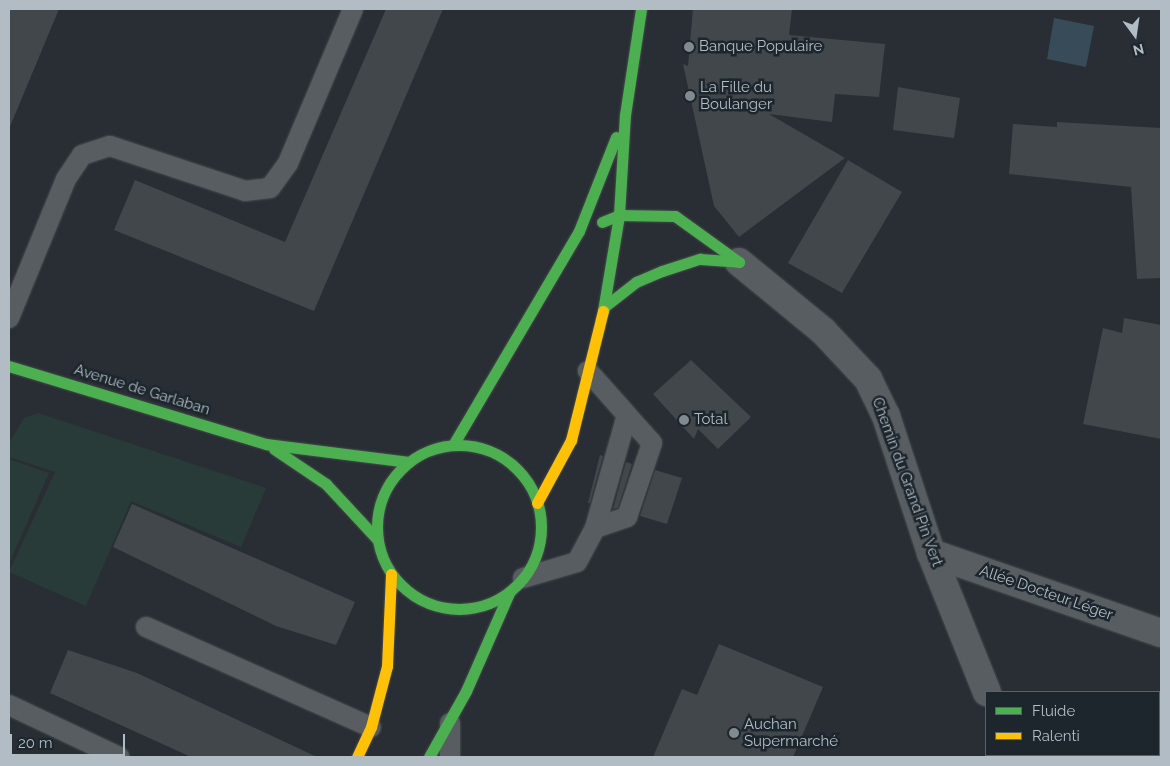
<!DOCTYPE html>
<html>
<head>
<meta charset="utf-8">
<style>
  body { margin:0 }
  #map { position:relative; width:1170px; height:766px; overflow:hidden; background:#282e33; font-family:Raleway,sans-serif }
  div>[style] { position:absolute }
  .green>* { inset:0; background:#293b39 }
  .water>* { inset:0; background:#384b59 }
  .building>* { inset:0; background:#41474b }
  .roads { filter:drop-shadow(0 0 1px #464a4e) drop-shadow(0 0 1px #464a4e) }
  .lane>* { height:20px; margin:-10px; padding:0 10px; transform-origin:10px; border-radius:10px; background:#585d61 }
  .street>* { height:28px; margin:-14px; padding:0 14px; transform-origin:14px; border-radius:14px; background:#585d61 }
  .fast>* { height:11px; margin:-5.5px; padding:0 5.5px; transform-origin:5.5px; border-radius:5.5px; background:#4caf50 }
  .fast>.ring { margin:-5.5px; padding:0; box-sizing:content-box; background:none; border:11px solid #4caf50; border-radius:50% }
  .slow>* { height:11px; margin:-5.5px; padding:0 5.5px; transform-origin:5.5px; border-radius:5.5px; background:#ffc107 }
  .dots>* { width:14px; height:14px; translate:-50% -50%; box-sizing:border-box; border:2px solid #1d262d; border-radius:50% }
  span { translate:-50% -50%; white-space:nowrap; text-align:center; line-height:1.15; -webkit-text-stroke:5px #1d262d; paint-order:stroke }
  .poi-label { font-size:15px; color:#b2bcc4 }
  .left { translate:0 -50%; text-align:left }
  .street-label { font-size:15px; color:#b2bcc4 }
  .frame { position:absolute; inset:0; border:10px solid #b2bcc4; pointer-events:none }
  .legend { position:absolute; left:985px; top:691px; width:175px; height:65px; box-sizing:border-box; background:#1d262d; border:1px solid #596269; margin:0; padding:6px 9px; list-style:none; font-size:15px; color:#b2bcc4 }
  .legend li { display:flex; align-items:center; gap:10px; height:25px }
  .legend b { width:25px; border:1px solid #596269 }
  .north { position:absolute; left:1110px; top:10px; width:50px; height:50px; -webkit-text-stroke:4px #1d262d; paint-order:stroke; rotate:166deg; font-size:14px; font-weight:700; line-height:20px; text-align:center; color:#b2bcc4 }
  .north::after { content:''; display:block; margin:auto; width:18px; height:22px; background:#b2bcc4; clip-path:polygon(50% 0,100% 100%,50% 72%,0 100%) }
  .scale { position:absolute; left:10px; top:734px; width:115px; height:22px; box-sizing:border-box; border:2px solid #b2bcc4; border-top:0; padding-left:6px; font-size:15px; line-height:18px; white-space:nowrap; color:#b2bcc4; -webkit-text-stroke:4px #1d262d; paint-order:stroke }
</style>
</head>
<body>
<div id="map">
  <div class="green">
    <div style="clip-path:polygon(38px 413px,266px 488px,241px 547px,131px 501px,86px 606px,9px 572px,55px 472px,9px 457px,9px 443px,24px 418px)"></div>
    <div style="clip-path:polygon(9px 459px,49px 473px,9px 564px)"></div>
  </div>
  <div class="water">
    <div style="clip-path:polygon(1054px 18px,1094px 26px,1086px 67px,1047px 59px)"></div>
  </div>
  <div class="building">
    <div style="clip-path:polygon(9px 9px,59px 9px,9px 129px)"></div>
    <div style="clip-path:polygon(386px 9px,443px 9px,314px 311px,114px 230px,135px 180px,285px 242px)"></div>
    <div style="clip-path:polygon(693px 9px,792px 9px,789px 35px,885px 44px,879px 97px,835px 94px,832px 122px,769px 114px,845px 158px,739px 237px,714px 206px,683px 64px,688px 66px)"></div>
    <div style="clip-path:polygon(898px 87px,960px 98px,954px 138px,893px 130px)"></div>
    <div style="clip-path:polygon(1057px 122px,1161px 128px,1161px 278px,1137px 279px,1131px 187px,1009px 174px,1013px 124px,1057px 127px)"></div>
    <div style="clip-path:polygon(848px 160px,902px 192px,842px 293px,788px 263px)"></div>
    <div style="clip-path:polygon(1124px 318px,1161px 325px,1161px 439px,1083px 424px,1103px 328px,1122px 333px)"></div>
    <div style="clip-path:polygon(691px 360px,751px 417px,718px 449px,698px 429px,694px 439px,653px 394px)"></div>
    <div style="clip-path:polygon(600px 455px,603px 456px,590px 503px,588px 503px)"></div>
    <div style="clip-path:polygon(626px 462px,632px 464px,618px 508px,613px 509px)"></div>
    <div style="clip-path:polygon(655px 470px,682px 478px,667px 524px,640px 516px)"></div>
    <div style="clip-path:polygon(132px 504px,355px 602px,336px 645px,276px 626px,113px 547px)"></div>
    <div style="clip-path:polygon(719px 644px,823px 687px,793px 757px,653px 757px,682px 689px,697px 695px)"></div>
    <div style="clip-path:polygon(68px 650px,137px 673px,317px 757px,191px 757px,50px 693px)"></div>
  </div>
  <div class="roads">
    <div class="lane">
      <div style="left:9px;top:318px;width:150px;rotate:-67.7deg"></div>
      <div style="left:66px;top:179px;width:29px;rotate:-56deg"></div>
      <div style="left:82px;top:155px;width:29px;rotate:-18deg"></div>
      <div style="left:110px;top:146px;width:142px;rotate:18.4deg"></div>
      <div style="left:245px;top:191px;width:25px;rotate:-7deg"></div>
      <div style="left:270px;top:188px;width:31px;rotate:-54deg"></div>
      <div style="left:288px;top:163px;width:167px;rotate:-67.1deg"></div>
      <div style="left:595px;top:528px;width:34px;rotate:-19deg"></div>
      <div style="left:627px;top:517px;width:78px;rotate:-71.3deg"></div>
      <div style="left:652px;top:443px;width:38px;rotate:-132deg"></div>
      <div style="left:523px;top:578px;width:56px;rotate:-16.5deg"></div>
      <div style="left:577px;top:562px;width:38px;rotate:-62deg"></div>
      <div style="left:595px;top:528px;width:117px;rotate:-74.2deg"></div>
      <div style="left:627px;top:415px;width:59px;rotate:-131.6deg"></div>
      <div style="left:146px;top:627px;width:246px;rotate:24deg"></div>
      <div style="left:9px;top:705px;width:122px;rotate:25.3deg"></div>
      <div style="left:450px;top:723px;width:34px;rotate:90deg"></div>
    </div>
    <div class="street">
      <div style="left:739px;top:262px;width:109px;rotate:39.4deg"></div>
      <div style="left:823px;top:331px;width:66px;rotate:46.8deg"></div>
      <div style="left:868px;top:379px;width:41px;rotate:64.1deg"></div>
      <div style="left:886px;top:416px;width:144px;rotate:71.8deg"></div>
      <div style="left:931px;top:553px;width:150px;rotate:68.1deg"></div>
      <div style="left:931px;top:553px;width:244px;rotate:19.2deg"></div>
      <div style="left:1011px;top:755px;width:2px;rotate:63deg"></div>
    </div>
    <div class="fast">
      <div style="left:602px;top:222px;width:18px;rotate:-22deg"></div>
      <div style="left:619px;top:215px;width:56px;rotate:1deg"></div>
      <div style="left:675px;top:216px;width:79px;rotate:35.7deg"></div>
      <div style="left:604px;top:307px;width:41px;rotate:-38deg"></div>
      <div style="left:636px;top:282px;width:28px;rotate:-23deg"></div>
      <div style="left:662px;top:271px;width:40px;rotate:-18deg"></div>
      <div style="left:700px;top:259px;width:39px;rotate:4deg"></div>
      <div style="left:603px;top:311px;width:97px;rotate:-80.5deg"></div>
      <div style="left:619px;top:215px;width:100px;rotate:-86.6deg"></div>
      <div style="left:625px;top:115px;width:107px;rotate:-81.4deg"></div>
      <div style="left:9px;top:366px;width:269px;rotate:16.9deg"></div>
      <div style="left:266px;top:444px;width:144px;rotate:7.2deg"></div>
      <div style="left:453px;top:445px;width:248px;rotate:-59.5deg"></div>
      <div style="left:579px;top:231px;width:101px;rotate:-68.5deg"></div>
      <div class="ring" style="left:377px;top:445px;width:153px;height:153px"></div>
      <div style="left:274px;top:449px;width:63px;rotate:33.9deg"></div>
      <div style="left:326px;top:484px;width:75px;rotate:47.2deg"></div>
      <div style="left:429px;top:757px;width:76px;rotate:-60.7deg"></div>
      <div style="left:466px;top:691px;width:109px;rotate:-66.3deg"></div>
    </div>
    <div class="slow">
      <div style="left:537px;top:503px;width:72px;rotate:-61.6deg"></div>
      <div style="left:571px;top:440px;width:133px;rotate:-76.1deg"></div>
      <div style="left:357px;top:757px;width:33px;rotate:-65deg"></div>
      <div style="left:371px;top:727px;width:63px;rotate:-75.3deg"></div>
      <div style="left:387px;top:666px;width:92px;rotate:-87.5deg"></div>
    </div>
  </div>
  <div class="dots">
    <div style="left:689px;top:47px;background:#828a91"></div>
    <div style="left:690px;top:96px;background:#828a91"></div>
    <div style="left:684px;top:420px;background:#828a91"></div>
    <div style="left:734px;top:733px;background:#828a91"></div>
  </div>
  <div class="poi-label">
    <span class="left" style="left:699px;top:47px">Banque Populaire</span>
    <span class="left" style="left:700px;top:96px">La Fille du<br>Boulanger</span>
    <span class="left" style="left:694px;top:420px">Total</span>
    <span class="left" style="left:744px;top:733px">Auchan<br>Supermarché</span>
  </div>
  <div class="street-label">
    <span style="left:142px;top:390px;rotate:17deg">Avenue de Garlaban</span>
    <span style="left:907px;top:482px;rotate:70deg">Chemin du Grand Pin Vert</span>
    <span style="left:1046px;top:593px;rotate:19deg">Allée Docteur Léger</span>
  </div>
  <div class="frame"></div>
  <ul class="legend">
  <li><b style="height:6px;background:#4caf50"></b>Fluide</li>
  <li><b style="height:6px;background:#ffc107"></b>Ralenti</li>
  </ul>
  <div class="north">N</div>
  <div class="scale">20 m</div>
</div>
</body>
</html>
